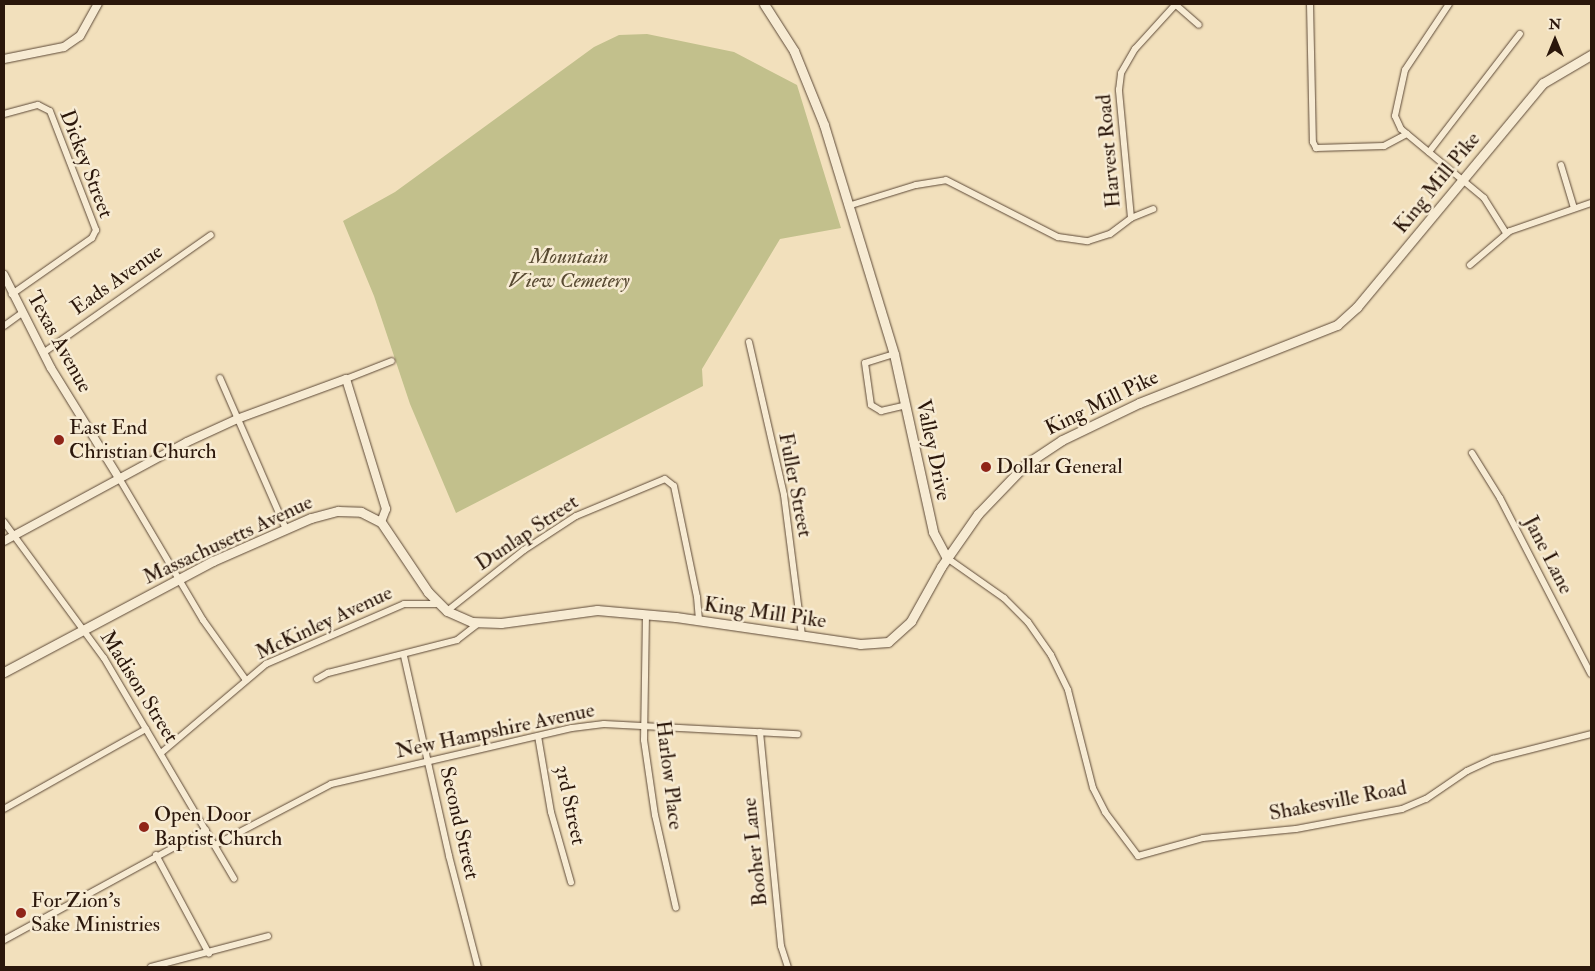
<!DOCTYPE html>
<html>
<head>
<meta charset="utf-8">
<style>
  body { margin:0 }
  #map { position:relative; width:1595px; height:971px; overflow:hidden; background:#f2e0bc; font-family:"IM FELL Double Pica",serif }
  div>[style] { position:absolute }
  .green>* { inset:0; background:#c2c08c }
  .roads { filter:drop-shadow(0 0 1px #5d4937) drop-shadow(0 0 1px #5d4937) }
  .minor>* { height:6px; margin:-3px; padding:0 3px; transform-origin:3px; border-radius:3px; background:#f7ebd3 }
  .tertiary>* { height:8px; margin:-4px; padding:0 4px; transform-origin:4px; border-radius:4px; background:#f7ebd3 }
  .secondary>* { height:9px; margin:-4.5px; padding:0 4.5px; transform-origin:4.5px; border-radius:4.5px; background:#f7ebd3 }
  .dots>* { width:14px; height:14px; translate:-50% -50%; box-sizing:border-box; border:2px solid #f7ebd3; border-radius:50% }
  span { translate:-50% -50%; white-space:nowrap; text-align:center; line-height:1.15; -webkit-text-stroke:5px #f7ebd3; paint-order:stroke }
  .street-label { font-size:21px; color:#2b170b }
  .park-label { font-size:21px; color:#584a32; font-style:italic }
  .poi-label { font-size:21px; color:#2b170b }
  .left { translate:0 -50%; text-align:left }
  .frame { position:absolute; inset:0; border:5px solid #2b170b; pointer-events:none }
  .north { position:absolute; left:1530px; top:15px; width:50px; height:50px; -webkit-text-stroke:4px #f7ebd3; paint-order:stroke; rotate:0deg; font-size:14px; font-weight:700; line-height:20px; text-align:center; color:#2b170b }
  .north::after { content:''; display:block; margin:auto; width:18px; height:22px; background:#2b170b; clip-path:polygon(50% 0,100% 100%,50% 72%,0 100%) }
</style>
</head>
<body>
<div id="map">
  <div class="green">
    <div style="clip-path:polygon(647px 34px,734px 52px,797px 85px,841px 228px,780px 239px,702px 369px,703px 386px,456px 513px,410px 404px,374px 296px,343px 221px,395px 192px,594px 47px,619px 35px)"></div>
  </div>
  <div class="roads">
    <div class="minor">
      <div style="left:1310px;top:4px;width:138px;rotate:88.8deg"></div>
      <div style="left:1313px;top:142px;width:7px;rotate:63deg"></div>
      <div style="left:1316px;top:148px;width:68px;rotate:-1.7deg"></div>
      <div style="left:1384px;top:146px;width:26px;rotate:-28deg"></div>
      <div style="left:1449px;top:4px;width:79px;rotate:123.7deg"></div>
      <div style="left:1405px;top:70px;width:47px;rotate:102.3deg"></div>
      <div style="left:1395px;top:116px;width:14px;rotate:65deg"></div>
      <div style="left:1401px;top:129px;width:108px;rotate:39.7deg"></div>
      <div style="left:1484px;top:198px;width:41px;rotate:57.8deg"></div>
      <div style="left:1176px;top:5px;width:30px;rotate:41deg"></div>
      <div style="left:4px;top:114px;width:35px;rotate:-15deg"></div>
      <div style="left:38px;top:105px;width:13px;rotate:27deg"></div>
      <div style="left:50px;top:111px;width:128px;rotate:68.9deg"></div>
      <div style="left:96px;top:230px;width:9px;rotate:117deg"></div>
      <div style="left:92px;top:238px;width:98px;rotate:145deg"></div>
      <div style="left:1429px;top:152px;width:149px;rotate:-52.4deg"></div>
      <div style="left:1561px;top:165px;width:45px;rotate:73.2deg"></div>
      <div style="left:848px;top:206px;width:71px;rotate:-17.2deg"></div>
      <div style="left:916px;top:185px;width:30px;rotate:-9deg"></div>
      <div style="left:946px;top:180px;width:126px;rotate:27deg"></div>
      <div style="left:1058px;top:237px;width:30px;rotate:8deg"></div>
      <div style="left:1088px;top:241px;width:23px;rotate:-18deg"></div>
      <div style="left:1110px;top:234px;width:26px;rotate:-37deg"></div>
      <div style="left:1131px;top:218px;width:129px;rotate:-95.4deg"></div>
      <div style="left:1119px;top:90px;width:17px;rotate:-83deg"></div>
      <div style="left:1121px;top:73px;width:28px;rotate:-60deg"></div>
      <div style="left:1135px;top:49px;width:61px;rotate:-47.7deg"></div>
      <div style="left:1131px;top:218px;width:24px;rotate:-22deg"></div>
      <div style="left:1470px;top:265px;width:52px;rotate:-40.4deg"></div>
      <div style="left:1510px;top:231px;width:86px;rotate:-19.1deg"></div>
      <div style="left:4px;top:326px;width:22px;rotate:-36deg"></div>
      <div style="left:749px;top:342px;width:157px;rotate:77.1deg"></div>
      <div style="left:784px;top:495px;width:142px;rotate:82.7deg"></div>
      <div style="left:43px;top:353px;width:205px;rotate:-35.1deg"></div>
      <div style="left:894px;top:354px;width:30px;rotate:163deg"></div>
      <div style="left:865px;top:363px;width:42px;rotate:81.9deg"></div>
      <div style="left:871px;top:405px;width:12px;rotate:31deg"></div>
      <div style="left:881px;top:411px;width:26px;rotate:-13deg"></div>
      <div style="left:220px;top:378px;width:165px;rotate:66.4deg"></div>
      <div style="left:346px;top:379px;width:49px;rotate:-21.4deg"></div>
      <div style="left:1472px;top:453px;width:53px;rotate:58.1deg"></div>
      <div style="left:1500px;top:498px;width:198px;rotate:62.7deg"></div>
      <div style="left:119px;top:478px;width:165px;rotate:59.4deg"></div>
      <div style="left:203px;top:620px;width:74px;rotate:54.4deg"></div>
      <div style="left:4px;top:522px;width:169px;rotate:53.7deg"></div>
      <div style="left:104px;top:658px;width:256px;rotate:59.5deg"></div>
      <div style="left:947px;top:558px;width:70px;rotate:35.1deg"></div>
      <div style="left:1004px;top:598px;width:34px;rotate:45deg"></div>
      <div style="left:1028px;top:622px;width:40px;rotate:55.1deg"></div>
      <div style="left:1051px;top:655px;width:39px;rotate:64deg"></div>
      <div style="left:1068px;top:690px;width:101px;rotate:75.7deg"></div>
      <div style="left:1093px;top:788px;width:27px;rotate:63deg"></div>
      <div style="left:1105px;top:812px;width:55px;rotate:53.1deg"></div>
      <div style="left:1138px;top:856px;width:67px;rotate:-15.5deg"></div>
      <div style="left:1203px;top:838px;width:93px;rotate:-5.5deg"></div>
      <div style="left:1296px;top:829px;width:108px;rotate:-10.7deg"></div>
      <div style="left:1402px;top:809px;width:26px;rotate:-23deg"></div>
      <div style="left:1426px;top:799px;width:50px;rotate:-34.3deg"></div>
      <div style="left:1467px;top:771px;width:29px;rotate:-25deg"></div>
      <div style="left:1493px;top:759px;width:101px;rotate:-14.3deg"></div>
      <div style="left:447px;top:611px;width:98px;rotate:-38.4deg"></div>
      <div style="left:524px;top:550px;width:62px;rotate:-33.2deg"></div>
      <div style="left:576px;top:516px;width:96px;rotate:-22.6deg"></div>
      <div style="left:665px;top:479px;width:11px;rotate:38deg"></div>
      <div style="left:674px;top:486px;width:113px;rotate:78.3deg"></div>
      <div style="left:697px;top:597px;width:24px;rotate:85deg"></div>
      <div style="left:646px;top:614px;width:126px;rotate:90.9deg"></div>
      <div style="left:644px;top:740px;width:76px;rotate:81.7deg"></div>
      <div style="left:655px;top:815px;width:95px;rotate:77.3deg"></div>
      <div style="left:404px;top:656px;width:205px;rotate:77.3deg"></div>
      <div style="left:449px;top:856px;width:115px;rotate:75.4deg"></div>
      <div style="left:317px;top:679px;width:13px;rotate:-29deg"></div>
      <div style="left:328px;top:673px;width:133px;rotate:-14.3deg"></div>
      <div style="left:457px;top:640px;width:28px;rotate:-38deg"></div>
      <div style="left:760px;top:732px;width:215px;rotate:84.4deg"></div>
      <div style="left:781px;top:946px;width:22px;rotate:72deg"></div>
      <div style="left:538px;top:736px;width:77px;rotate:80.3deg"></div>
      <div style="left:551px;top:812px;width:73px;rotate:74.1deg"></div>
      <div style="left:161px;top:753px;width:138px;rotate:-40.3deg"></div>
      <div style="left:266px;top:664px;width:150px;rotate:-23.5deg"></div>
      <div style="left:404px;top:604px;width:35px"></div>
      <div style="left:4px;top:809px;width:163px;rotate:-29.4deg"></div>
      <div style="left:215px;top:845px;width:131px;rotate:-27.7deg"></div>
      <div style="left:331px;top:784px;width:247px;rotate:-13.1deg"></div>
      <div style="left:572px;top:728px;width:32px;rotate:-7deg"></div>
      <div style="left:604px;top:724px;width:194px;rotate:3deg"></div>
      <div style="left:156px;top:855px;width:112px;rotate:61.8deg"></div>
      <div style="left:4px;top:940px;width:230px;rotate:-28.6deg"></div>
      <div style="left:151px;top:967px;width:121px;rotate:-14.8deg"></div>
    </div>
    <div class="tertiary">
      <div style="left:4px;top:59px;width:61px;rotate:-11.3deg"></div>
      <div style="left:64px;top:47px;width:19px;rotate:-35deg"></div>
      <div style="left:80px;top:36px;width:37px;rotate:-61deg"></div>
      <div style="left:4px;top:275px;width:104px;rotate:63.2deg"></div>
      <div style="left:51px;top:368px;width:129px;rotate:58.3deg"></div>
      <div style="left:4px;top:541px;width:208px;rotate:-28.4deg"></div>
      <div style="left:187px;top:442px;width:55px;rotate:-24.7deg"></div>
      <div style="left:237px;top:419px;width:116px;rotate:-20.2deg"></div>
      <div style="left:346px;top:379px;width:136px;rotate:72.9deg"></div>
      <div style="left:386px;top:509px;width:14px;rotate:111deg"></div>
    </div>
    <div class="secondary">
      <div style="left:764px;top:4px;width:56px;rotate:57.4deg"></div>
      <div style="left:794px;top:51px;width:80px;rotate:67.9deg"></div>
      <div style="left:824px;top:125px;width:239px;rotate:73deg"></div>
      <div style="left:894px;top:354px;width:182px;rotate:77.6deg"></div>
      <div style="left:933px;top:532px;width:30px;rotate:62deg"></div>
      <div style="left:4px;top:672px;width:237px;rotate:-28deg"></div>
      <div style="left:213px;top:561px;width:107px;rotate:-23.7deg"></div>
      <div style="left:311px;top:518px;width:28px;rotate:-15deg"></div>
      <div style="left:338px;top:511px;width:23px;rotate:2deg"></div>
      <div style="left:361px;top:512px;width:22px;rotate:27deg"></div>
      <div style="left:381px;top:522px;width:84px;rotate:56.1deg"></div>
      <div style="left:428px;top:592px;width:27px;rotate:45deg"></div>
      <div style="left:447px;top:611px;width:27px;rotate:24deg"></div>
      <div style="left:472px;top:622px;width:29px;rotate:2deg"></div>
      <div style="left:501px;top:623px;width:97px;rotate:-7.7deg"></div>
      <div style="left:597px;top:610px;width:79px;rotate:5.1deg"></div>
      <div style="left:676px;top:617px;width:186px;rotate:8.3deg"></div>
      <div style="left:860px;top:644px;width:28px;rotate:-4deg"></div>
      <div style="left:888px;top:642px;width:31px;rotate:-42deg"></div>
      <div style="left:911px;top:621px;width:62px;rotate:-60.9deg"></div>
      <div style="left:941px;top:567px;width:65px;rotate:-55.1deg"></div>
      <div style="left:978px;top:514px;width:69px;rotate:-46.2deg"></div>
      <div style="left:1026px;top:464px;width:43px;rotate:-33.7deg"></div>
      <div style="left:1062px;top:440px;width:85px;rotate:-25.7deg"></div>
      <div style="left:1139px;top:403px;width:213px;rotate:-21.5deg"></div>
      <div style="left:1337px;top:325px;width:27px;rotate:-42deg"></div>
      <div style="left:1357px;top:307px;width:291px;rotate:-50.3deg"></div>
      <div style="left:1543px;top:83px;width:56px;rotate:-30.3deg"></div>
    </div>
  </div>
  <div class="dots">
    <div style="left:59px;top:440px;background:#8f2418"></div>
    <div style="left:986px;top:467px;background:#8f2418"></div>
    <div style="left:144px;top:827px;background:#8f2418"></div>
    <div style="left:21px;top:913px;background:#8f2418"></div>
  </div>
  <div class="street-label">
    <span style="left:1109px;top:151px;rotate:-95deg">Harvest Road</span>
    <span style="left:86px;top:164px;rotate:69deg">Dickey Street</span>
    <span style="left:1437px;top:183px;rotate:-51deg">King Mill Pike</span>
    <span style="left:117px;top:280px;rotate:-35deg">Eads Avenue</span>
    <span style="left:59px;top:342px;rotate:61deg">Texas Avenue</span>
    <span style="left:1102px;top:403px;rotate:-26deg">King Mill Pike</span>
    <span style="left:933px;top:450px;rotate:78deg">Valley Drive</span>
    <span style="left:795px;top:485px;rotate:79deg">Fuller Street</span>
    <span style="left:527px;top:533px;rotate:-34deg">Dunlap Street</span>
    <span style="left:228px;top:540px;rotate:-25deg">Massachusetts Avenue</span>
    <span style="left:1548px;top:555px;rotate:63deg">Jane Lane</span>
    <span style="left:765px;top:613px;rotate:8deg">King Mill Pike</span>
    <span style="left:324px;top:623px;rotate:-25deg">McKinley Avenue</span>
    <span style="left:139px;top:687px;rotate:58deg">Madison Street</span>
    <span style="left:495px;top:731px;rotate:-12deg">New Hampshire Avenue</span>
    <span style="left:669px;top:775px;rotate:83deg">Harlow Place</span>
    <span style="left:1338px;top:801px;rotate:-11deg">Shakesville Road</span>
    <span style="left:570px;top:805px;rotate:78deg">3rd Street</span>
    <span style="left:459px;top:823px;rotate:77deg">Second Street</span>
    <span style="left:755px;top:852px;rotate:-96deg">Booher Lane</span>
  </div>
  <div class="park-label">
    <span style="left:569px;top:269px">Mountain<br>View Cemetery</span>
  </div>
  <div class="poi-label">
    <span class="left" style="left:69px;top:440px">East End<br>Christian Church</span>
    <span class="left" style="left:996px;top:467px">Dollar General</span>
    <span class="left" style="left:154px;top:827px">Open Door<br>Baptist Church</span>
    <span class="left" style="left:31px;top:913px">For Zion's<br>Sake Ministries</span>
  </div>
  <div class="frame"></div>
  <div class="north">N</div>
</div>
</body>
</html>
